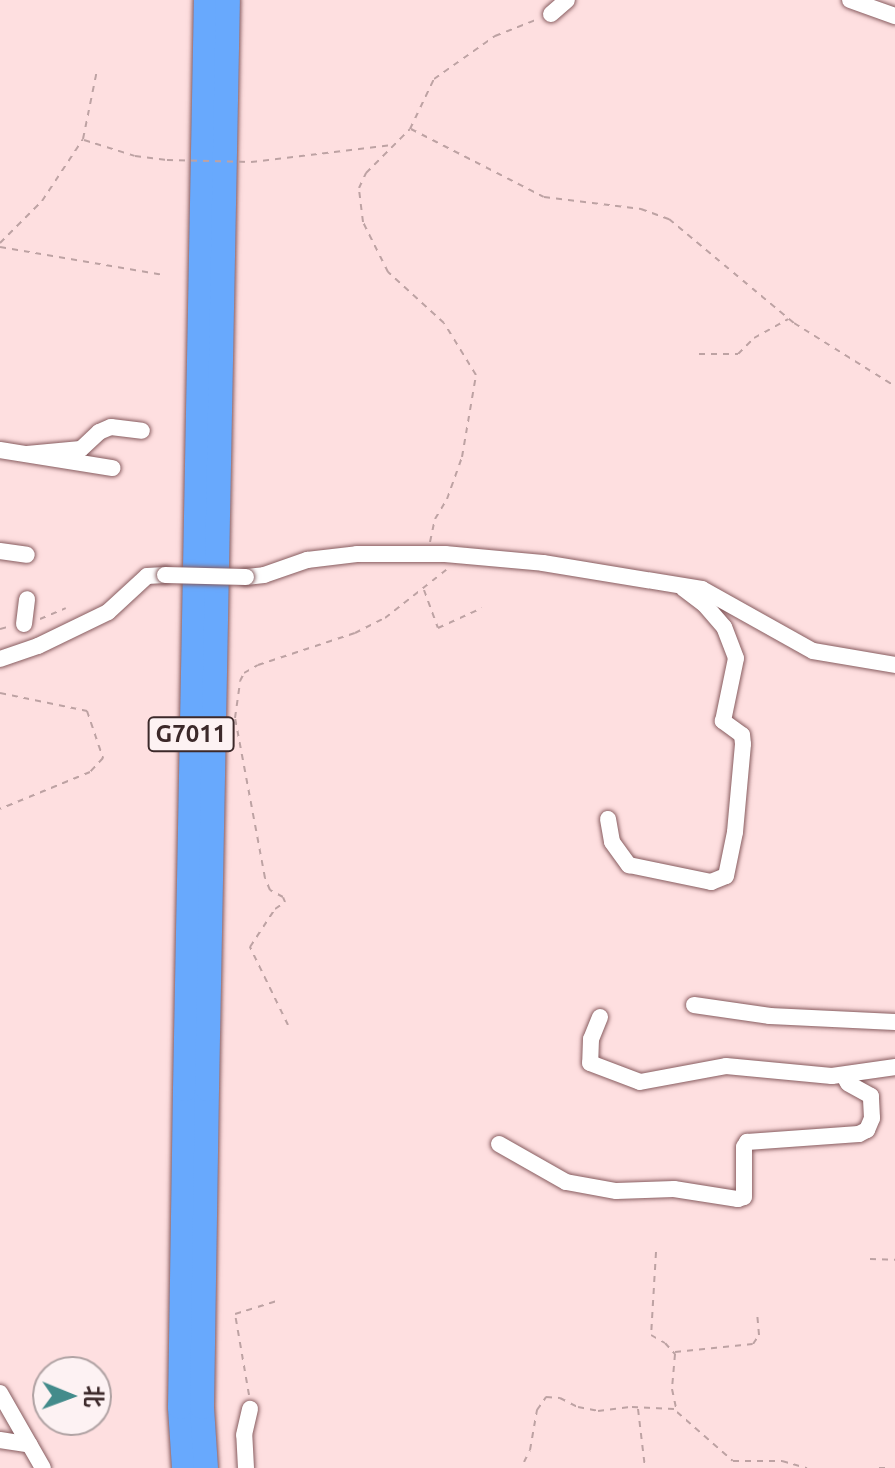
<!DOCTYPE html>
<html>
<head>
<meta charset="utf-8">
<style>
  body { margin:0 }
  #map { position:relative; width:895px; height:1468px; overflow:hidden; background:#fedfe0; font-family:Ubuntu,"Noto Sans SC",sans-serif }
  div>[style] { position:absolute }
  .path>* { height:2px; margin-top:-1px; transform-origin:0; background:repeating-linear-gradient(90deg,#bda2a3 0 6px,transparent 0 12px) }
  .roads { filter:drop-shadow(0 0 2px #875c5f) drop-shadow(0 0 2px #875c5f) }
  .minor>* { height:16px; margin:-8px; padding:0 8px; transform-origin:8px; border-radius:8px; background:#fff }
  .highway>* { height:24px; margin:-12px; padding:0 12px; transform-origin:12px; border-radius:12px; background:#68a9fd }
  .path-bridge>* { height:2px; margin-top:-1px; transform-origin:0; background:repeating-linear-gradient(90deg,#bda2a3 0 6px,transparent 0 12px) }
  .bridges { filter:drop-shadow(0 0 2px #875c5f) drop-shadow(0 0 2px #875c5f) }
  .minor-bridge>* { height:16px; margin:-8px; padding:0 8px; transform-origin:8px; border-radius:8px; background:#fff }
  span { translate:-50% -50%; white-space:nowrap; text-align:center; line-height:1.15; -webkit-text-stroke:8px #fdf2f3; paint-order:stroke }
  .shield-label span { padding:2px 6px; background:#fdf2f3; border:2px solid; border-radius:6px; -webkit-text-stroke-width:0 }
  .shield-label { font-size:24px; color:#3c292a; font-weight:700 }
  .north { position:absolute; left:32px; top:1356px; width:80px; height:80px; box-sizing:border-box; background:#fdf2f3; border:2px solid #b0a2a3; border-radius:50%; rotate:91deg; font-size:22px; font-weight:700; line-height:32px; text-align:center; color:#3c292a }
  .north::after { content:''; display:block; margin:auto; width:28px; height:36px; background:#438b8b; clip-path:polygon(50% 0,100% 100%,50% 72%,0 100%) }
</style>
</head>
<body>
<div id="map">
  <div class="path">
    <div style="left:411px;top:129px;width:149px;rotate:27.1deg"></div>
    <div style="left:544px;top:197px;width:98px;rotate:7.1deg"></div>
    <div style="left:641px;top:209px;width:30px;rotate:20deg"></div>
    <div style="left:669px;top:219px;width:163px;rotate:39.8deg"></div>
    <div style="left:794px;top:323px;width:119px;rotate:32deg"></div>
    <div style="left:84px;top:140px;width:53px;rotate:17.4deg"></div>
    <div style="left:135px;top:156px;width:32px;rotate:7deg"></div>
    <div style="left:251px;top:162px;width:142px;rotate:-6.9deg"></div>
    <div style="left:0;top:243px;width:59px;rotate:-45deg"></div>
    <div style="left:42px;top:201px;width:74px;rotate:-56.5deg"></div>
    <div style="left:83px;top:139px;width:70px;rotate:-78.5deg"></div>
    <div style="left:0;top:247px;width:166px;rotate:9.7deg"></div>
    <div style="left:699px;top:354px;width:39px"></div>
    <div style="left:738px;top:354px;width:23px;rotate:-45deg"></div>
    <div style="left:754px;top:338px;width:39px;rotate:-29deg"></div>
    <div style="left:430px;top:542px;width:24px;rotate:-78deg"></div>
    <div style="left:435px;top:519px;width:23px;rotate:-59deg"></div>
    <div style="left:447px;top:499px;width:45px;rotate:-70.3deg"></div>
    <div style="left:462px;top:457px;width:83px;rotate:-80.3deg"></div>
    <div style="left:476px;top:375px;width:61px;rotate:-121.6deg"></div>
    <div style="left:444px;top:323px;width:76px;rotate:-137.7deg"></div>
    <div style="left:388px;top:272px;width:56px;rotate:-116.6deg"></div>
    <div style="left:363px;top:222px;width:34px;rotate:-97deg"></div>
    <div style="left:359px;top:188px;width:17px;rotate:-65deg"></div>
    <div style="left:366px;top:173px;width:62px;rotate:-45deg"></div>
    <div style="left:410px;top:129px;width:55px;rotate:-64.4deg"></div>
    <div style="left:434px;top:79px;width:75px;rotate:-35.2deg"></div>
    <div style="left:495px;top:36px;width:46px;rotate:-21.6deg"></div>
    <div style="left:424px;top:590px;width:40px;rotate:69.8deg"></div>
    <div style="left:438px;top:628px;width:48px;rotate:-24.4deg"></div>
    <div style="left:40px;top:619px;width:28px;rotate:-23deg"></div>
    <div style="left:0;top:629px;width:11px;rotate:-15deg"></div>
    <div style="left:0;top:693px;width:89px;rotate:11.7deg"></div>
    <div style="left:87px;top:711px;width:50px;rotate:71.2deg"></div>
    <div style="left:103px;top:758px;width:19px;rotate:133deg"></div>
    <div style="left:90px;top:772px;width:97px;rotate:157.7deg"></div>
    <div style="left:288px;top:1025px;width:87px;rotate:-116deg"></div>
    <div style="left:250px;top:947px;width:45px;rotate:-56.7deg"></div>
    <div style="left:275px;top:909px;width:12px;rotate:-35deg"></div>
    <div style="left:285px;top:902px;width:5px;rotate:-112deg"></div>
    <div style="left:283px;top:897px;width:15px;rotate:-152deg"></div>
    <div style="left:270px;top:890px;width:13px;rotate:-113deg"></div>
    <div style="left:265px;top:878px;width:163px;rotate:-100.6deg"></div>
    <div style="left:235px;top:718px;width:37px;rotate:-82deg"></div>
    <div style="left:240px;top:681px;width:9px;rotate:-63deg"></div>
    <div style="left:244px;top:673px;width:16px;rotate:-30deg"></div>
    <div style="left:258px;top:665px;width:102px;rotate:-18.3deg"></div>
    <div style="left:355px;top:633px;width:34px;rotate:-27deg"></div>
    <div style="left:385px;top:618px;width:78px;rotate:-38.2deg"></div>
    <div style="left:656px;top:1252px;width:83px;rotate:93.4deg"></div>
    <div style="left:651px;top:1335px;width:16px;rotate:30deg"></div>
    <div style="left:665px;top:1343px;width:15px;rotate:48deg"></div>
    <div style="left:675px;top:1354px;width:35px;rotate:95deg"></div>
    <div style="left:672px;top:1389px;width:24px;rotate:78deg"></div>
    <div style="left:677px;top:1412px;width:74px;rotate:41.2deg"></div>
    <div style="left:733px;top:1461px;width:49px"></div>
    <div style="left:782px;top:1461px;width:26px;rotate:16deg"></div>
    <div style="left:870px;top:1259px;width:25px;rotate:2deg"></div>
    <div style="left:675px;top:1352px;width:78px;rotate:-5.9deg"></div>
    <div style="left:753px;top:1344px;width:11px;rotate:-56deg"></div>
    <div style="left:759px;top:1335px;width:24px;rotate:-95deg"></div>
    <div style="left:249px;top:1395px;width:82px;rotate:-99.8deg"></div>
    <div style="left:235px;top:1314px;width:47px;rotate:-17.3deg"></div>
    <div style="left:638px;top:1409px;width:59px;rotate:83.2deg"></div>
    <div style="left:524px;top:1462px;width:13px;rotate:-63deg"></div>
    <div style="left:530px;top:1450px;width:41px;rotate:-80.1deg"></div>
    <div style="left:537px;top:1410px;width:16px;rotate:-55deg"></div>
    <div style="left:546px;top:1397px;width:14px;rotate:4deg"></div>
    <div style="left:560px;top:1398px;width:20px;rotate:27deg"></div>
    <div style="left:578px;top:1407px;width:20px;rotate:11deg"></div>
    <div style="left:598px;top:1411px;width:34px;rotate:-7deg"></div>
    <div style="left:632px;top:1407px;width:42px;rotate:2.7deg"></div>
    <div style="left:879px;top:1468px;width:8px"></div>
  </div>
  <div class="roads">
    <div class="minor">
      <div style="left:850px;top:0;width:48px;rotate:19.6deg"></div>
      <div style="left:551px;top:14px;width:21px;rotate:-41deg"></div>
      <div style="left:0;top:450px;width:114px;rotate:9.1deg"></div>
      <div style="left:27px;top:454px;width:54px;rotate:-5.3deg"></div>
      <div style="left:81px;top:449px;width:25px;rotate:-43deg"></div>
      <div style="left:99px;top:432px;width:13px;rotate:-23deg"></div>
      <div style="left:111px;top:427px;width:31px;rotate:7deg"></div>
      <div style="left:0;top:551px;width:27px;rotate:8deg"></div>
      <div style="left:246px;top:577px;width:18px;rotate:-6deg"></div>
      <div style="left:264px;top:575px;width:46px;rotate:-19.2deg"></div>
      <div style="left:307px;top:560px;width:50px;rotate:-6.8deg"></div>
      <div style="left:357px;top:554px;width:88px"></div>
      <div style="left:445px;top:554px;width:98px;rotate:5.2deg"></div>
      <div style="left:543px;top:563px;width:161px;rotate:9.3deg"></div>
      <div style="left:702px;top:589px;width:127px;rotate:29.2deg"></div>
      <div style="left:813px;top:651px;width:83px;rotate:9.7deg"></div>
      <div style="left:24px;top:624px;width:25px;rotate:-83deg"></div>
      <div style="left:0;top:659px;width:40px;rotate:-18.9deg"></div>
      <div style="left:38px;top:646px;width:78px;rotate:-25.9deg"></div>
      <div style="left:108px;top:612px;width:53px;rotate:-42.7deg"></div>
      <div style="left:147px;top:576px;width:18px;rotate:-3deg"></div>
      <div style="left:608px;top:819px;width:23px;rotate:80deg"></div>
      <div style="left:612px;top:842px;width:29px;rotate:54deg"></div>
      <div style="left:629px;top:865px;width:84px;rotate:11.7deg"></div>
      <div style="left:711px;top:882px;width:16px;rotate:-22deg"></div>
      <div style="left:726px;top:876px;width:45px;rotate:-78.4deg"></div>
      <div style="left:735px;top:832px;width:88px;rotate:-84.8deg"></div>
      <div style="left:743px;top:744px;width:9px;rotate:-96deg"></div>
      <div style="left:742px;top:735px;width:24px;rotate:-144deg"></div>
      <div style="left:723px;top:721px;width:64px;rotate:-78.3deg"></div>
      <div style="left:736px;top:658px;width:33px;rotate:-111deg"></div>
      <div style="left:724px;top:627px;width:30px;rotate:-131deg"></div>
      <div style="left:704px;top:604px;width:26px;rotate:-143deg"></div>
      <div style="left:694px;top:1005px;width:77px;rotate:8.2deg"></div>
      <div style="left:770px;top:1016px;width:125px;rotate:2.7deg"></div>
      <div style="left:600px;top:1017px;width:24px;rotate:112deg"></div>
      <div style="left:591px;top:1039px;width:24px;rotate:92deg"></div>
      <div style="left:590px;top:1063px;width:53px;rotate:20.8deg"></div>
      <div style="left:640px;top:1082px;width:87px;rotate:-10.5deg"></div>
      <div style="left:726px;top:1066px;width:106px;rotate:5.4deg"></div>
      <div style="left:832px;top:1076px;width:64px;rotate:-8.1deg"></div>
      <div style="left:499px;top:1144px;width:77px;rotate:29.6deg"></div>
      <div style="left:566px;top:1182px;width:51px;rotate:10.2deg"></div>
      <div style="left:616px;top:1191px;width:58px;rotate:-2deg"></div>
      <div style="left:674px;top:1189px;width:65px;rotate:8.9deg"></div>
      <div style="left:738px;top:1199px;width:6px;rotate:-18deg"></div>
      <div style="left:744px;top:1197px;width:50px;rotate:-90deg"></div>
      <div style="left:744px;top:1147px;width:6px;rotate:-59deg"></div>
      <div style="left:747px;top:1142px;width:112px;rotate:-4.1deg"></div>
      <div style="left:859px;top:1134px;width:9px;rotate:-27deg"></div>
      <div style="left:867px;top:1130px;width:13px;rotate:-67deg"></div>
      <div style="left:872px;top:1118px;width:22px;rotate:-93deg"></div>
      <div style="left:871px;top:1096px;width:26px;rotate:-151deg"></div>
      <div style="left:848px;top:1083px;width:8px;rotate:-120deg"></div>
      <div style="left:0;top:1393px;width:86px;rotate:60.2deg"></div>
      <div style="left:0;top:1440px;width:30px;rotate:9deg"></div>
      <div style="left:246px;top:1468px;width:33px;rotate:-93deg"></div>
      <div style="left:244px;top:1435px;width:27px;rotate:-77deg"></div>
    </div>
    <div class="highway">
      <div style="left:184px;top:1468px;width:61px;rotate:-93.8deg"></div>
      <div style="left:180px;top:1407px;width:318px;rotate:-89.1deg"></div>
      <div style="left:185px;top:1089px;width:1089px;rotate:-88.9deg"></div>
      <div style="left:206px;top:1468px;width:61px;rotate:-93.8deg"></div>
      <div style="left:202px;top:1407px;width:318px;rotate:-89.1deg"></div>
      <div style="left:207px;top:1089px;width:1089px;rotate:-88.9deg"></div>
    </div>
  </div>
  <div class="path-bridge">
    <div style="left:167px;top:160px;width:84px;rotate:1.4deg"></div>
  </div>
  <div class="bridges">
    <div class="minor-bridge">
      <div style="left:165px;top:575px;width:81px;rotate:1.4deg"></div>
    </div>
  </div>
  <div class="shield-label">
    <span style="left:191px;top:734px">G7011</span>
  </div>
  <div class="north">北</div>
</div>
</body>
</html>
